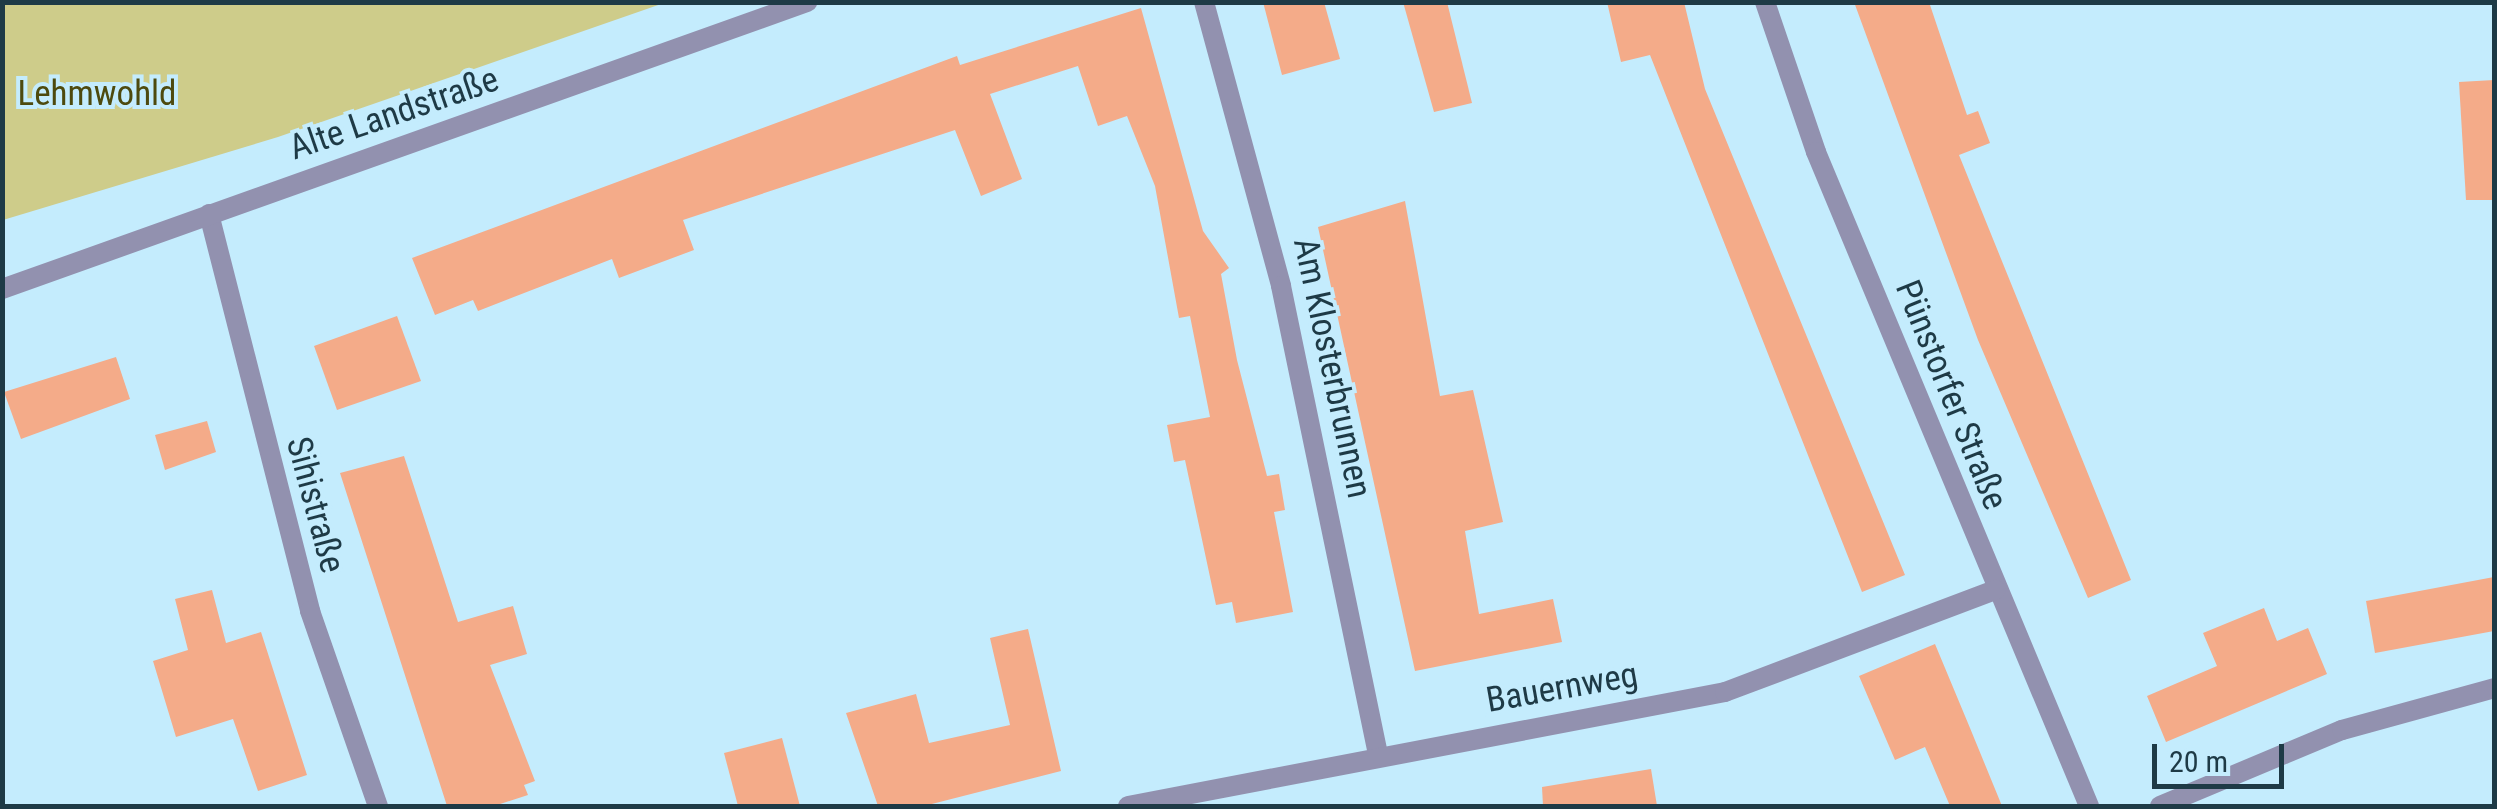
<!DOCTYPE html>
<html>
<head>
<meta charset="utf-8">
<style>
  body { margin:0 }
  #map { position:relative; width:2497px; height:809px; overflow:hidden; background:#c4ecfd; font-family:"Roboto Condensed",sans-serif }
  div>[style] { position:absolute }
  .green>* { inset:0; background:#cecc8a }
  .building>* { inset:0; background:#f4ab89 }
  .minor>* { height:20px; margin:-10px; padding:0 10px; transform-origin:10px; border-radius:10px; background:#9291af }
  .tertiary>* { height:20px; margin:-10px; padding:0 10px; transform-origin:10px; border-radius:10px; background:#9291af }
  span { translate:-50% -50%; white-space:nowrap; text-align:center; line-height:1.15; -webkit-text-stroke:8px #c4ecfd; paint-order:stroke }
  .park-label { font-size:35px; color:#4d4a0e }
  .street-label { font-size:35px; color:#1e3a46 }
  .frame { position:absolute; inset:0; border:5px solid #1e3a46; pointer-events:none }
  .scale { position:absolute; left:2152px; top:744px; width:132px; height:45px; box-sizing:border-box; border:5px solid #1e3a46; border-top:0; padding-left:12px; font-size:30px; line-height:35px; white-space:nowrap; color:#1e3a46; -webkit-text-stroke:8px #c4ecfd; paint-order:stroke }
</style>
</head>
<body>
<div id="map">
  <div class="green">
    <div style="clip-path:polygon(3px 2px,664px 2px,664px 3px,278px 137px,3px 220px)"></div>
  </div>
  <div class="building">
    <div style="clip-path:polygon(1263px 2px,1324px 2px,1340px 59px,1282px 75px)"></div>
    <div style="clip-path:polygon(1403px 2px,1447px 2px,1472px 103px,1434px 112px)"></div>
    <div style="clip-path:polygon(1607px 2px,1684px 2px,1705px 89px,1905px 575px,1862px 592px,1650px 55px,1621px 62px)"></div>
    <div style="clip-path:polygon(1854px 2px,1929px 2px,1967px 115px,1978px 111px,1990px 143px,1959px 155px,2131px 580px,2088px 598px,1978px 340px)"></div>
    <div style="clip-path:polygon(1141px 8px,1203px 231px,1229px 268px,1221px 274px,1237px 360px,1267px 476px,1279px 474px,1285px 510px,1274px 512px,1293px 612px,1236px 623px,1232px 602px,1216px 605px,1185px 460px,1174px 462px,1167px 425px,1210px 417px,1190px 316px,1179px 318px,1155px 186px,1127px 116px,1098px 126px,1078px 66px,990px 94px,1022px 179px,981px 196px,955px 130px,683px 220px,694px 250px,619px 278px,612px 259px,478px 311px,473px 300px,435px 315px,412px 258px,957px 56px,960px 65px)"></div>
    <div style="clip-path:polygon(2494px 80px,2494px 200px,2466px 200px,2459px 82px)"></div>
    <div style="clip-path:polygon(1405px 201px,1440px 396px,1473px 390px,1503px 522px,1465px 531px,1479px 614px,1553px 599px,1562px 642px,1415px 671px,1318px 227px)"></div>
    <div style="clip-path:polygon(397px 316px,421px 381px,337px 410px,314px 346px)"></div>
    <div style="clip-path:polygon(116px 357px,130px 399px,21px 439px,4px 392px)"></div>
    <div style="clip-path:polygon(207px 421px,216px 452px,165px 470px,155px 435px)"></div>
    <div style="clip-path:polygon(404px 456px,458px 622px,513px 606px,527px 654px,490px 665px,535px 781px,524px 785px,528px 795px,494px 806px,447px 806px,340px 473px)"></div>
    <div style="clip-path:polygon(2494px 577px,2494px 631px,2375px 653px,2366px 601px)"></div>
    <div style="clip-path:polygon(212px 590px,226px 643px,261px 632px,307px 775px,258px 791px,233px 719px,176px 737px,153px 661px,188px 650px,175px 599px)"></div>
    <div style="clip-path:polygon(2264px 608px,2277px 641px,2308px 628px,2327px 674px,2166px 742px,2147px 696px,2217px 666px,2203px 633px)"></div>
    <div style="clip-path:polygon(1028px 629px,1061px 771px,924px 806px,878px 806px,846px 713px,916px 694px,929px 743px,1010px 725px,990px 638px)"></div>
    <div style="clip-path:polygon(1935px 644px,1970px 728px,2002px 806px,1950px 806px,1925px 747px,1895px 760px,1859px 676px)"></div>
    <div style="clip-path:polygon(782px 738px,800px 806px,738px 806px,724px 753px)"></div>
    <div style="clip-path:polygon(1651px 769px,1657px 806px,1543px 806px,1542px 787px)"></div>
  </div>
  <div class="minor">
    <div style="left:1204px;top:2px;width:294px;rotate:74.8deg"></div>
    <div style="left:1281px;top:286px;width:477px;rotate:78.3deg"></div>
    <div style="left:1765px;top:2px;width:158px;rotate:71.2deg"></div>
    <div style="left:1816px;top:152px;width:709px;rotate:67.34deg"></div>
    <div style="left:209px;top:214px;width:410px;rotate:75.7deg"></div>
    <div style="left:310px;top:611px;width:207px;rotate:70.8deg"></div>
    <div style="left:1128px;top:806px;width:608px;rotate:-10.81deg"></div>
    <div style="left:1725px;top:692px;width:289px;rotate:-20.7deg"></div>
    <div style="left:2160px;top:806px;width:197px;rotate:-22.7deg"></div>
    <div style="left:2342px;top:730px;width:158px;rotate:-15.4deg"></div>
  </div>
  <div class="tertiary">
    <div style="left:2px;top:289px;width:855px;rotate:-19.62deg"></div>
  </div>
  <div class="park-label">
    <span style="left:97px;top:94px">Lehmwohld</span>
  </div>
  <div class="street-label">
    <span style="left:394px;top:114px;rotate:-19deg">Alte Landstraße</span>
    <span style="left:1332px;top:368px;rotate:78deg">Am Klosterbrunnen</span>
    <span style="left:1951px;top:395px;rotate:68deg">Pünstorfer Straße</span>
    <span style="left:315px;top:505px;rotate:75deg">Sihistraße</span>
    <span style="left:1562px;top:688px;rotate:-10deg">Bauernweg</span>
  </div>
  <div class="frame"></div>
  <div class="scale">20 m</div>
</div>
</body>
</html>
